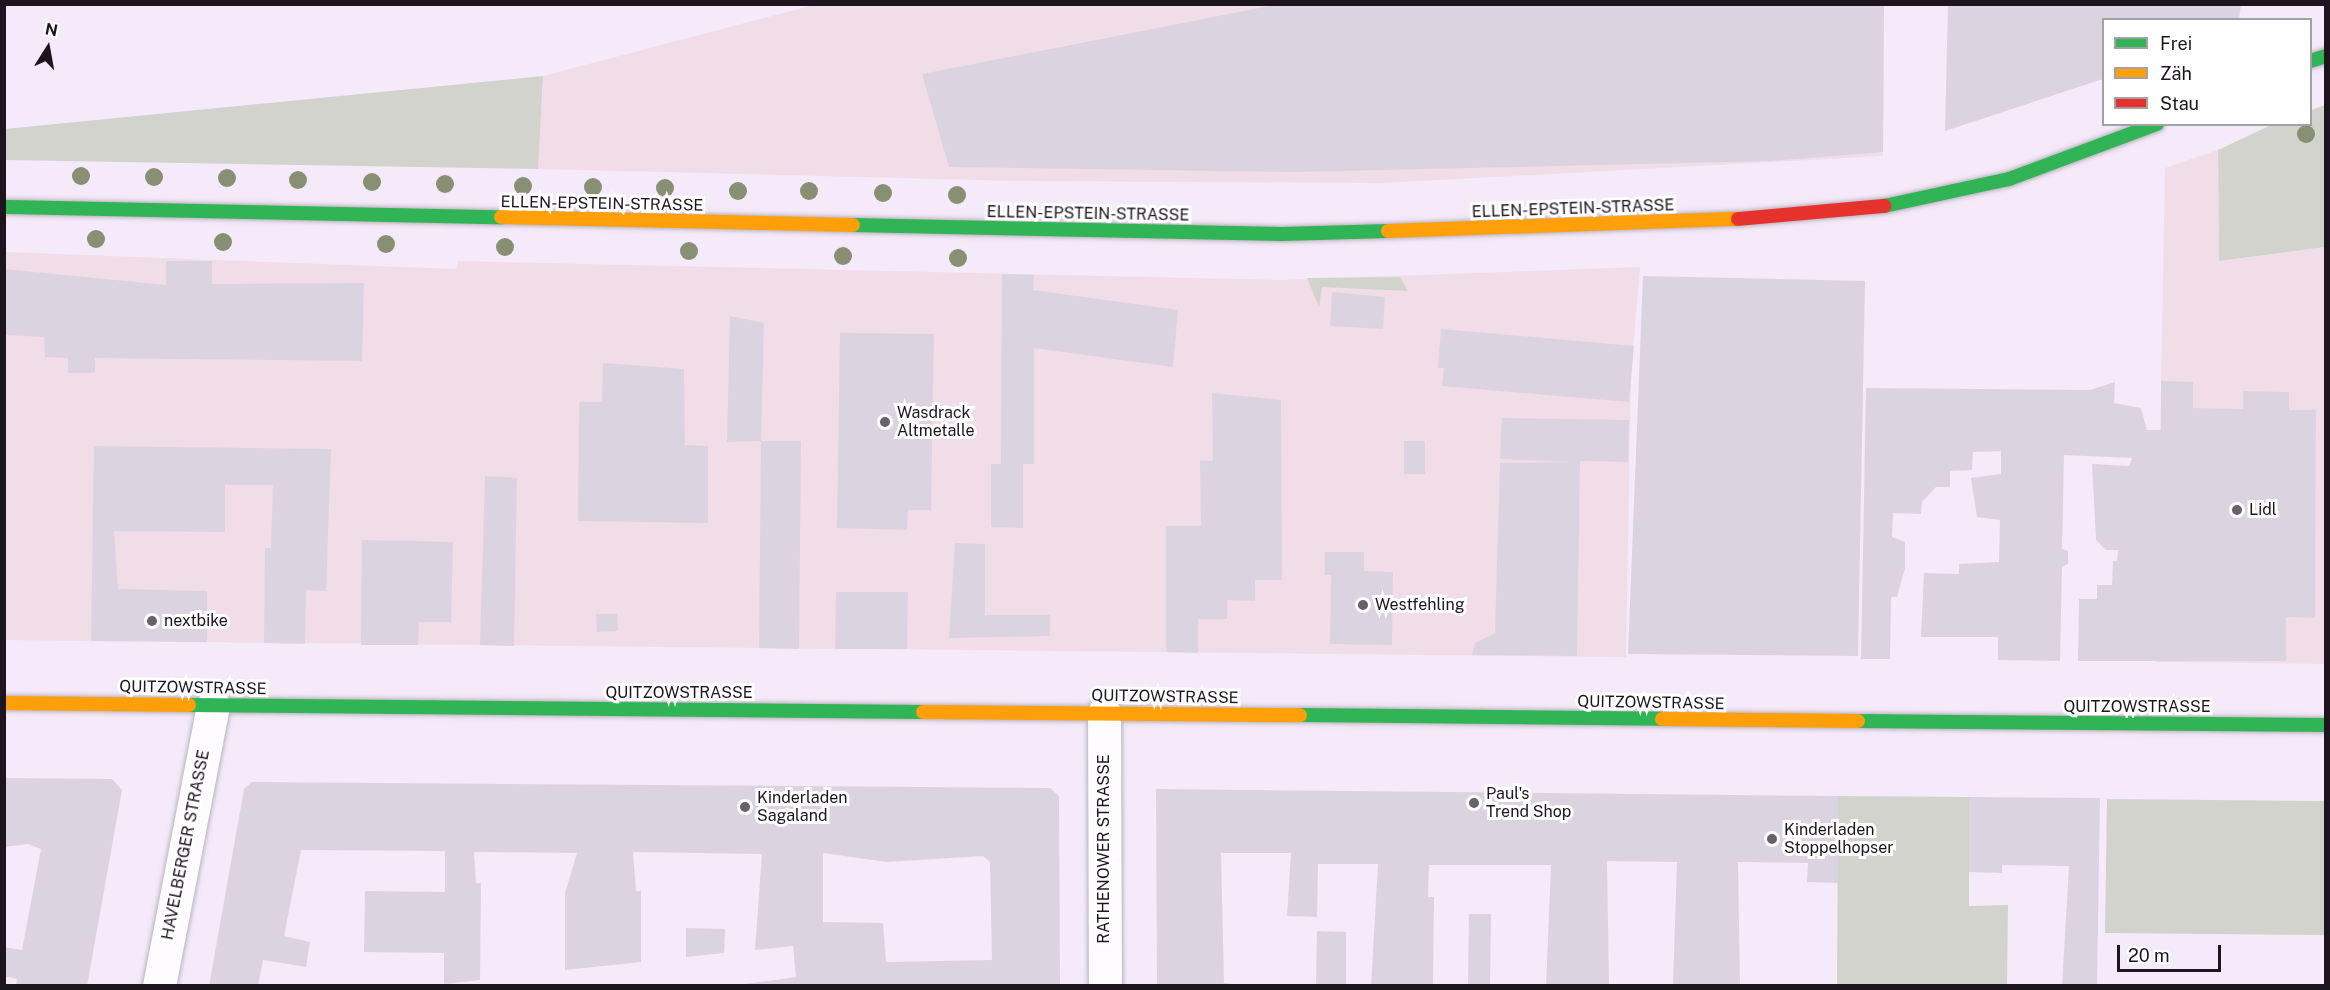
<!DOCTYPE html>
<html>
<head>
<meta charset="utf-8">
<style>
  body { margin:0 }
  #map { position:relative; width:2330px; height:990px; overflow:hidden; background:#f5eaf9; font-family:"Public Sans",sans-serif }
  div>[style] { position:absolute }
  .commercial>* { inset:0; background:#f1dde7 }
  .green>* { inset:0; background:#d2d3cc }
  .building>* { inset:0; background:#dcd3e0 }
  .roads { filter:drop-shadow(0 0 2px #bbb3be) drop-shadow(0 0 2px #bbb3be) }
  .street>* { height:33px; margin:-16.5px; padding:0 16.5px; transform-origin:16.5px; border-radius:16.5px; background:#fefcfe }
  .fast>* { height:14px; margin:-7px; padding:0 7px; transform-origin:7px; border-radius:7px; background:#30b455 }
  .slow>* { height:14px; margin:-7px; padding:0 7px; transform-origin:7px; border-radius:7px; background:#ff9f0a }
  .jam>* { height:14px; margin:-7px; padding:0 7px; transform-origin:7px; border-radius:7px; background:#e5322d }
  .trees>* { width:18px; height:18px; margin:-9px; border-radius:50%; background:#898f73 }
  .dots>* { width:16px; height:16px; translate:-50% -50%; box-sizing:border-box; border:3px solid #fff; border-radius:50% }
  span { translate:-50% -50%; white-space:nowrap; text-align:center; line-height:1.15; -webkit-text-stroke:6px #fff; paint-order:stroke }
  .street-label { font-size:16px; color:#1c151e }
  .poi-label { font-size:16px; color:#1c151e }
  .left { translate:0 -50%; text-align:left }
  .frame { position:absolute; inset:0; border:6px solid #1c151e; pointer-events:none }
  .legend { position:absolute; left:2102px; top:18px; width:210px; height:108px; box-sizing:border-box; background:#fff; border:2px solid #a4a1a5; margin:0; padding:8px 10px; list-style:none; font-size:18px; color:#1c151e }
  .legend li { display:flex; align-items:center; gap:12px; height:30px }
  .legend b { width:30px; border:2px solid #a4a1a5 }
  .north { position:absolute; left:18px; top:18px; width:60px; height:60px; -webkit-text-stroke:4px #fff; paint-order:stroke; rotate:11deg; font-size:16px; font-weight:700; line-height:24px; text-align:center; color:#1c151e }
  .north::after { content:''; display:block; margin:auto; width:21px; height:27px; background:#1c151e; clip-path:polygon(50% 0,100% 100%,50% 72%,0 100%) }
  .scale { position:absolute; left:2117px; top:945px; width:104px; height:27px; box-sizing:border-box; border:3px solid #1c151e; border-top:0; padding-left:8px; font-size:18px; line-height:21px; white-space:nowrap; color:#1c151e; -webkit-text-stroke:4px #fff; paint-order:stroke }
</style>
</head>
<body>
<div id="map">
  <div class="commercial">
    <div style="clip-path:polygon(814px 5px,1884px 5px,1883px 156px,1383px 183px,1022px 181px,538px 169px,543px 76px)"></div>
    <div style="clip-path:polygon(2218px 150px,2219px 261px,2325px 247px,2325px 664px,2156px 662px,2165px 168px)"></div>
    <div style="clip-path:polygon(5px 252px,456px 269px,458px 261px,1281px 280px,1640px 267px,1631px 373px,1626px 657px,5px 640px)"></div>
  </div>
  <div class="green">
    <div style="clip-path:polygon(543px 76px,538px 169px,5px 160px,5px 129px)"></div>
    <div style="clip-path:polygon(2325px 105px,2325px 247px,2219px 261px,2218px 150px,2271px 125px,2310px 124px,2311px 110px)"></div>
    <div style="clip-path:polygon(1400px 277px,1408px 291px,1322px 287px,1319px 307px,1307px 278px)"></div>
    <div style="clip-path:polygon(1838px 796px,1969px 797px,1969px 906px,2008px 905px,2007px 985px,1837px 986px)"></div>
    <div style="clip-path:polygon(2107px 799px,2325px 801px,2325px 935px,2105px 933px)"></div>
  </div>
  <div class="building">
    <div style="clip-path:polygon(1948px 4px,2241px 4px,2239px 20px,2103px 20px,2103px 79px,1945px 131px)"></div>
    <div style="clip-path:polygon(1275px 5px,1884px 5px,1883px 152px,1771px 161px,1293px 172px,949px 167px,922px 74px)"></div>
    <div style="clip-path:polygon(166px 261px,212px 261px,212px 284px,364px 283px,362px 361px,95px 358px,95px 373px,68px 373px,68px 358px,45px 357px,44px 337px,4px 335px,4px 269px,166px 285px)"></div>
    <div style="clip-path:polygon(1002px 274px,1034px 275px,1033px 290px,1178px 310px,1173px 367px,1034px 348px,1034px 464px,1023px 464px,1023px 528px,991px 527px,991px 464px,1001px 464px)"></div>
    <div style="clip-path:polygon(1643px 276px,1865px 281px,1858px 656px,1628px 654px)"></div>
    <div style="clip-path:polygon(1332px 292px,1385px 297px,1383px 329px,1330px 326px)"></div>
    <div style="clip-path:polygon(730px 316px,764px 323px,761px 441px,801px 441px,799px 649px,759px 648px,761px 441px,727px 442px)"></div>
    <div style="clip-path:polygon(1441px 329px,1634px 346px,1629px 402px,1442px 386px,1444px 368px,1438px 368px)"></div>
    <div style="clip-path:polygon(840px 333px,934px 334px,931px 510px,908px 510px,907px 530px,837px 528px)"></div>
    <div style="clip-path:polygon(603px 363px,684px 369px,685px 445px,708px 446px,708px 523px,578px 521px,579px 402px,602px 402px)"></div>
    <div style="clip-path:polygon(2161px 381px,2193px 382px,2193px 408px,2243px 409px,2243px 391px,2289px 392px,2289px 410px,2316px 410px,2315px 618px,2286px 617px,2286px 661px,2078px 661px,2079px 599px,2097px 599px,2097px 585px,2112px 585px,2113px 561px,2117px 561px,2118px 550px,2106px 550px,2096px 540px,2092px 464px,2129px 466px,2132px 458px,2064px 455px,2062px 549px,2068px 551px,2068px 564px,2062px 567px,2060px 661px,1998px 660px,1998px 637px,1921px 637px,1924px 573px,1959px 574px,1959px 564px,1999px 562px,2000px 520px,1977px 517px,1971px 478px,2001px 474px,2001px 451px,1973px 452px,1972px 470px,1950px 471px,1950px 487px,1936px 487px,1922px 502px,1921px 514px,1893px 513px,1892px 537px,1905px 542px,1905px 568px,1897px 597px,1891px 597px,1890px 659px,1861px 659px,1866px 388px,2090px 390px,2115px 382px,2114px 403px,2141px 408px,2147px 430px,2161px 430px)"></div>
    <div style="clip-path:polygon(1212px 393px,1281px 400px,1282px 580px,1255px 580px,1255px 601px,1227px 600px,1227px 619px,1198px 619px,1198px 653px,1166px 652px,1166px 526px,1201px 526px,1200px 461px,1213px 461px)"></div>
    <div style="clip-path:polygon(1502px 418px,1629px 420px,1628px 462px,1580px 461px,1577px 656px,1472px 655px,1475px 643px,1495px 633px,1500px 463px,1571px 462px,1500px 459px)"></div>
    <div style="clip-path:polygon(1404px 441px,1425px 441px,1425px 474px,1404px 474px)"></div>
    <div style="clip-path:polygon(94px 446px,331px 449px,326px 591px,306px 590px,305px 644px,264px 643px,265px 548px,271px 548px,273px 485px,225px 485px,225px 532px,114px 531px,118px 589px,207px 591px,207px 642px,91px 641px)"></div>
    <div style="clip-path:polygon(485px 476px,517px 478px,514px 646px,480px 645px)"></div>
    <div style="clip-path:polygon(362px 540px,453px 542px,451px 622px,419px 622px,418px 645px,361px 645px)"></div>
    <div style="clip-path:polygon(955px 543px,985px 544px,985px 615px,1050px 615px,1050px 636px,949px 638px)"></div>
    <div style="clip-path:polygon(1325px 552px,1364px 552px,1364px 571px,1393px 572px,1392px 645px,1330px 644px,1331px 575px,1325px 575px)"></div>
    <div style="clip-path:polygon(836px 592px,908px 592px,907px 649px,835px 649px)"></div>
    <div style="clip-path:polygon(596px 614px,617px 614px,618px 631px,597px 632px)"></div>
    <div style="clip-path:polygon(4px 778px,112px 779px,122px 790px,87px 986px,16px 986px,17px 979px,4px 976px,4px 947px,22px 950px,41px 849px,28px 844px,4px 847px)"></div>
    <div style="clip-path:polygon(evenodd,252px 782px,1050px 788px,1059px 796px,1060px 986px,730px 986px,796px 977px,793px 946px,755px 950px,762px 854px,633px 852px,636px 891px,641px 891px,641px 962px,565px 970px,565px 893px,577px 853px,474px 852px,476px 883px,481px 883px,480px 980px,444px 984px,444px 953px,364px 952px,365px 891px,445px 892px,445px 851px,301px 850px,284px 936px,310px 942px,306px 967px,263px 960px,258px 986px,209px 986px,244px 789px,252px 782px,823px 853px,887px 862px,983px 856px,990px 862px,992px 960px,886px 962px,883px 923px,823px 922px,823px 853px)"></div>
    <div style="clip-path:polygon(1156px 789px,1838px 796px,1838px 883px,1807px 882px,1808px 863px,1738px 862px,1740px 986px,1673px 986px,1677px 862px,1607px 861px,1609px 986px,1546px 986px,1551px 865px,1429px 865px,1428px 897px,1434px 897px,1433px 986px,1371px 986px,1378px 864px,1318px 864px,1317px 917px,1287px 916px,1291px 853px,1221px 853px,1224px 983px,1253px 986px,1157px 986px)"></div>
    <div style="clip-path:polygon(1969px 797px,2100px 798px,2097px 986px,2062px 986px,2069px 866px,2002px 865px,2002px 873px,1969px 872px)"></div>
    <div style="clip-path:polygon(1469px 914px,1491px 914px,1490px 986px,1468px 986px)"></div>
    <div style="clip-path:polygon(686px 928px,725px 929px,724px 953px,686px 957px)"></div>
    <div style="clip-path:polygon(1317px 931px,1346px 932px,1346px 986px,1316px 986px)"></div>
  </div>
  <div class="roads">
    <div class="street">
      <div style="left:1104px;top:713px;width:273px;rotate:89.8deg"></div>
      <div style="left:159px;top:986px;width:286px;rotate:-79.1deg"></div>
    </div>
    <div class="fast">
      <div style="left:2310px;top:61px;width:17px;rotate:-17deg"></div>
      <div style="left:1884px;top:206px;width:128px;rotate:-12.2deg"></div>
      <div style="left:2009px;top:179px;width:158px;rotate:-20.4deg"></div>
      <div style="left:4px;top:207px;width:497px;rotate:1.2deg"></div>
      <div style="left:853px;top:225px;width:429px;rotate:1.2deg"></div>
      <div style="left:1282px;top:234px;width:106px;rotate:-1.6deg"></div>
      <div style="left:189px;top:705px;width:734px;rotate:0.55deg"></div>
      <div style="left:1300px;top:715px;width:362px;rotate:0.6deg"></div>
      <div style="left:1858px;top:721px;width:468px;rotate:0.5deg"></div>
    </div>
    <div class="slow">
      <div style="left:501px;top:217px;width:352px;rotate:1.3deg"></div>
      <div style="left:1388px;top:231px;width:350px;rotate:-2deg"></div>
      <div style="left:4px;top:703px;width:185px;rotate:0.6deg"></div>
      <div style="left:923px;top:712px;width:377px;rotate:0.5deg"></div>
      <div style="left:1662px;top:719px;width:196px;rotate:0.6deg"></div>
    </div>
    <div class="jam">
      <div style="left:1738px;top:219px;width:147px;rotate:-5.1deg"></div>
    </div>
  </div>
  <div class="trees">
    <div style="left:2306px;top:134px"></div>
    <div style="left:81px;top:176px"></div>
    <div style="left:154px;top:177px"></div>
    <div style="left:227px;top:178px"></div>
    <div style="left:298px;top:180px"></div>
    <div style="left:372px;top:182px"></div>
    <div style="left:445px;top:184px"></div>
    <div style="left:523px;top:186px"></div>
    <div style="left:593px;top:187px"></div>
    <div style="left:665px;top:188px"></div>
    <div style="left:738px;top:191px"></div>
    <div style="left:809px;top:191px"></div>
    <div style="left:883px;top:193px"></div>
    <div style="left:957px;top:195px"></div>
    <div style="left:96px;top:239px"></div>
    <div style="left:223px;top:242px"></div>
    <div style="left:386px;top:244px"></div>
    <div style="left:505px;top:247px"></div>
    <div style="left:689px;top:251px"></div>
    <div style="left:843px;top:256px"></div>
    <div style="left:958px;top:258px"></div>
  </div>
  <div class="dots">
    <div style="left:885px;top:422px;background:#68606b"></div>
    <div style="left:2237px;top:510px;background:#68606b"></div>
    <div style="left:1363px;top:605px;background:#68606b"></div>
    <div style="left:152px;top:621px;background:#68606b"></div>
    <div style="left:1474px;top:803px;background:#68606b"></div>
    <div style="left:745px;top:807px;background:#68606b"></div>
    <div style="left:1772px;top:839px;background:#68606b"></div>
  </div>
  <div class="street-label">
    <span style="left:602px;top:204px;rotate:1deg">ELLEN-EPSTEIN-STRASSE</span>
    <span style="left:1573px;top:209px;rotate:-2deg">ELLEN-EPSTEIN-STRASSE</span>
    <span style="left:1088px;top:214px;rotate:1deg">ELLEN-EPSTEIN-STRASSE</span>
    <span style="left:193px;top:688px;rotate:1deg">QUITZOWSTRASSE</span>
    <span style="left:679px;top:693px">QUITZOWSTRASSE</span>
    <span style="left:1165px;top:697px;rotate:1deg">QUITZOWSTRASSE</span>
    <span style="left:1651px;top:703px;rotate:1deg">QUITZOWSTRASSE</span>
    <span style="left:2137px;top:707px">QUITZOWSTRASSE</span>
    <span style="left:186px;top:845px;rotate:-79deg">HAVELBERGER STRASSE</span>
    <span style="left:1104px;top:849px;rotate:-90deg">RATHENOWER STRASSE</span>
  </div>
  <div class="poi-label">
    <span class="left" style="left:897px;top:422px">Wasdrack<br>Altmetalle</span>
    <span class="left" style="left:2249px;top:510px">Lidl</span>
    <span class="left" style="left:1375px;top:605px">Westfehling</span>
    <span class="left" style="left:164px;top:621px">nextbike</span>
    <span class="left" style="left:1486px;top:803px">Paul's<br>Trend Shop</span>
    <span class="left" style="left:757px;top:807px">Kinderladen<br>Sagaland</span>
    <span class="left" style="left:1784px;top:839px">Kinderladen<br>Stoppelhopser</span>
  </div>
  <div class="frame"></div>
  <ul class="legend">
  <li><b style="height:8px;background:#30b455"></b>Frei</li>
  <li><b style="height:8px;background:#ff9f0a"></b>Zäh</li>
  <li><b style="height:8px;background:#e5322d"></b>Stau</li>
  </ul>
  <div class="north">N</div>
  <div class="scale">20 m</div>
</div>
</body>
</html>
